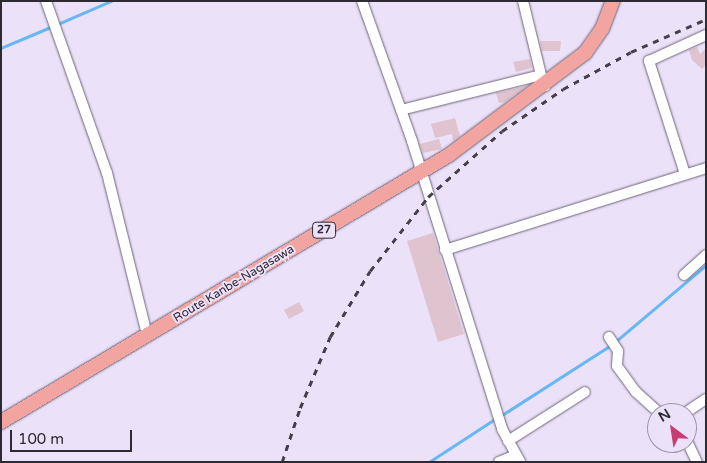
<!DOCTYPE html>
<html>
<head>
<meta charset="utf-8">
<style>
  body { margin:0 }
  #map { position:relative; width:707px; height:463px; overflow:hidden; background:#ebe1f9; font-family:"Varela Round",sans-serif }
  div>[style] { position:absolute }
  .stream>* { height:2.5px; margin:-1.25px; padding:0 1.25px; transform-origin:1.25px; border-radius:1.25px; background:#68b7f2 }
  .building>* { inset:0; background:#dfc3ce }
  .roads { filter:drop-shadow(0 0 1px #6d6479) drop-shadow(0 0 1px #6d6479) }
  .minor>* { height:10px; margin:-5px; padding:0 5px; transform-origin:5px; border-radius:5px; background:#fff }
  .major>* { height:14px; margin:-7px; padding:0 7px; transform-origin:7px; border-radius:7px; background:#f2a5a0 }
  .rail>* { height:2.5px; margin-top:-1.25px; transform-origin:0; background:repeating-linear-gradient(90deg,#443f4a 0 6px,transparent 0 12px) }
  span { translate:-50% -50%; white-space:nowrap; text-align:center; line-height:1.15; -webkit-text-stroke:4px #ebe1f9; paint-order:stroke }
  .shield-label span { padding:1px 4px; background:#ebe1f9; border:1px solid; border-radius:4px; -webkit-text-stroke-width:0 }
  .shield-label { font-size:11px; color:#2e2a33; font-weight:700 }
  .street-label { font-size:12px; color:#2e2a33 }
  .frame { position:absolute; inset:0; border:2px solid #2e2a33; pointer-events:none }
  .north { position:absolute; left:647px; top:403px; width:50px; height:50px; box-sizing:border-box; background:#ebe1f9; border:1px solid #9f98aa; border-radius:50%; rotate:329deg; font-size:14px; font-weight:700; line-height:20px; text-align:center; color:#2e2a33 }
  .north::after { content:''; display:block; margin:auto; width:18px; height:22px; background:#c83c71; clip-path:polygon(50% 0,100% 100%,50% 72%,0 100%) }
  .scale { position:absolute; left:10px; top:430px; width:122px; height:22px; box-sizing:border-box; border:2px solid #2e2a33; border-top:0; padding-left:6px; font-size:15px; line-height:18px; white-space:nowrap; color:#2e2a33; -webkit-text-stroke:4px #ebe1f9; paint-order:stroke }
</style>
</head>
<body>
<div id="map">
  <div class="stream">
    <div style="left:58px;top:24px;width:58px;rotate:-23.5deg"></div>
    <div style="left:1px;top:48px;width:56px;rotate:-22.9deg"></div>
    <div style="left:615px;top:342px;width:119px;rotate:-40.2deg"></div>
    <div style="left:502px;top:415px;width:130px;rotate:-32.7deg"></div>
    <div style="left:429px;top:462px;width:79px;rotate:-33.1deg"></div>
  </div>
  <div class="building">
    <div style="clip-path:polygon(540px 41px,561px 41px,560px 51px,542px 51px)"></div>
    <div style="clip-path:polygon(697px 47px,700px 54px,706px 48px,706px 65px,702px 69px,692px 60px,689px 50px)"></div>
    <div style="clip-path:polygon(530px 59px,532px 68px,516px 72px,513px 62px)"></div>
    <div style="clip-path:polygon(527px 86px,505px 102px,499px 103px,496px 93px)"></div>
    <div style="clip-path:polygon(455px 118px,460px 136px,453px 141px,452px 134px,435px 138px,431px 124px)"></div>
    <div style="clip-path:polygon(439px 139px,442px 149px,423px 153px,420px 144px)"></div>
    <div style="clip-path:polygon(433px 233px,464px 334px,438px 342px,407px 241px)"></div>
    <div style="clip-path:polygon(299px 302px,304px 311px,289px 319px,284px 310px)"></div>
  </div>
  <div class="roads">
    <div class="minor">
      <div style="left:46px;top:1px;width:182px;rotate:70.5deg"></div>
      <div style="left:107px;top:173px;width:167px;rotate:76.1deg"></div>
      <div style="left:362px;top:1px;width:149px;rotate:70.3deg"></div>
      <div style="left:412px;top:141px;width:302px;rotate:72.6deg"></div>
      <div style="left:502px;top:429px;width:38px;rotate:61deg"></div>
      <div style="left:523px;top:1px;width:76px;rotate:76.3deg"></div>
      <div style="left:401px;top:110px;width:144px;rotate:-14deg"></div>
      <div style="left:541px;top:75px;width:12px;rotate:70deg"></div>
      <div style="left:685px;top:174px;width:119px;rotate:-107.7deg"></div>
      <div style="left:649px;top:61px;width:63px;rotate:-24.5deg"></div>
      <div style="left:445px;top:250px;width:274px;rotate:-17.4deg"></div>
      <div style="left:684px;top:275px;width:30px;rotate:-42deg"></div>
      <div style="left:609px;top:337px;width:17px;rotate:57deg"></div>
      <div style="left:618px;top:351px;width:15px;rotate:94deg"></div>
      <div style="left:617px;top:366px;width:32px;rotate:54deg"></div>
      <div style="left:636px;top:392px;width:31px;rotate:42deg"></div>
      <div style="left:685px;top:413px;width:25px;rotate:-34deg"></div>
      <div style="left:508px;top:441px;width:91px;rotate:-32.5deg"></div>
      <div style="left:687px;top:441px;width:23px;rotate:65deg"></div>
      <div style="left:499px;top:462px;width:18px;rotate:-22deg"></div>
    </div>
    <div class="major">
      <div style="left:1px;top:422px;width:522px;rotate:-30.79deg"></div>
      <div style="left:449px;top:155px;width:170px;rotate:-36.9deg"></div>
      <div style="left:585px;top:53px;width:29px;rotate:-55deg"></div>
      <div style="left:602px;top:29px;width:30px;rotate:-69deg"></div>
    </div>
  </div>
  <div class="rail">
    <div style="left:282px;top:462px;width:57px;rotate:-71.6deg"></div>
    <div style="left:300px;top:408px;width:77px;rotate:-67.1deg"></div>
    <div style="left:330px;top:337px;width:77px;rotate:-58.8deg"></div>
    <div style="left:370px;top:271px;width:94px;rotate:-51.9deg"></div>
    <div style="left:428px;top:197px;width:99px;rotate:-41.7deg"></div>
    <div style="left:502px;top:131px;width:74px;rotate:-34.5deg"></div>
    <div style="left:563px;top:89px;width:77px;rotate:-28.6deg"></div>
    <div style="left:631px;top:52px;width:82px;rotate:-23.7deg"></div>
  </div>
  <div class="shield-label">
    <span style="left:324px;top:230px">27</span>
  </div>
  <div class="street-label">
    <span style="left:234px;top:284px;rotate:-31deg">Route Kanbe-Nagasawa</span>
  </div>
  <div class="frame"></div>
  <div class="north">N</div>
  <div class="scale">100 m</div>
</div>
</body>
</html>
